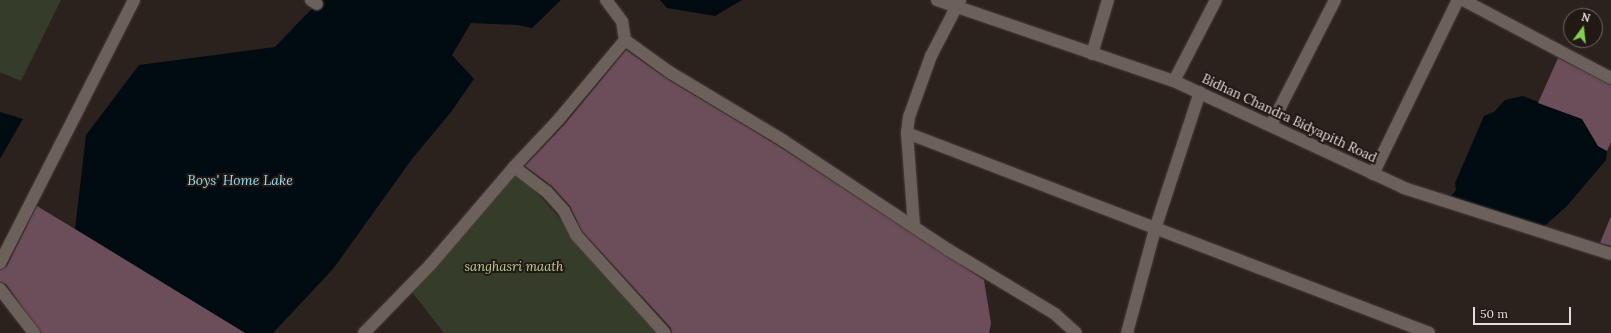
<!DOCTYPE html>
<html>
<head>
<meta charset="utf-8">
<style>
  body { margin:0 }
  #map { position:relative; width:1611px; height:333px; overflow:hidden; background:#2c221d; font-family:Lora,serif }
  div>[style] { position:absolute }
  .green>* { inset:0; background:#363c2a }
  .water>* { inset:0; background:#000c12 }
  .building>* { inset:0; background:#6c4d5a }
  .roads { filter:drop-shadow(0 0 1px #463d3a) drop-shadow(0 0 1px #463d3a) }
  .minor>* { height:12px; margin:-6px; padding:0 6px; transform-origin:6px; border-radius:6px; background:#6b605a }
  span { translate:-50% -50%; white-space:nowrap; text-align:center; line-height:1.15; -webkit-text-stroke:4px #221914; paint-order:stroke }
  .street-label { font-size:13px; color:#e4ddda }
  .park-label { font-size:13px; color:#bdce96; font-style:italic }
  .water-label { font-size:14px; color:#95daf1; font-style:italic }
  .north { position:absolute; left:1563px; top:8px; width:40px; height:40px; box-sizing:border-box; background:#221914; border:1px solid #706763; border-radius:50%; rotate:15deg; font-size:11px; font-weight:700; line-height:16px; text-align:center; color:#e4ddda }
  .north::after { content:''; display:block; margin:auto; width:14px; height:18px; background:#82d04f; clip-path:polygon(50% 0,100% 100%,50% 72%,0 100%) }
  .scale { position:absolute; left:1473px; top:307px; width:98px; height:18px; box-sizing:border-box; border:2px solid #e4ddda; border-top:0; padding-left:5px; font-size:12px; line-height:14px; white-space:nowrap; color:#e4ddda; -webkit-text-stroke:3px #221914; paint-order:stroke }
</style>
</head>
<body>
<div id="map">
  <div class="green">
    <div style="clip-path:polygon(0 0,61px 0,21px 81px,0 72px)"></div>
    <div style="clip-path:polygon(514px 167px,662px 333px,444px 333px,408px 287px)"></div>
  </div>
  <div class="water">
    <div style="clip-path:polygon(320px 0,561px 0,532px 28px,518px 25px,471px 23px,452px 55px,474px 79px,451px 112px,412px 159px,333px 269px,273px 333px,245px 333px,75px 229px,86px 135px,139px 65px,275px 47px)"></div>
    <div style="clip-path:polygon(660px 0,742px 0,715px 16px,667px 8px)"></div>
    <div style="clip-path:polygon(1523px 96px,1582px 119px,1598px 146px,1607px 151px,1606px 160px,1567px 206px,1539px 231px,1446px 202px,1456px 190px,1455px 183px,1484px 116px,1494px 112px,1505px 100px)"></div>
    <div style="clip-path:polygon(0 112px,23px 119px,0 159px)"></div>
  </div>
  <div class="building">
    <div style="clip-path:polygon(626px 50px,667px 79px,780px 147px,984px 280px,991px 323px,989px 333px,672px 333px,671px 328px,582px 231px,570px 206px,552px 186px,525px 166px,565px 124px)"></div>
    <div style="clip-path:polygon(1558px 58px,1611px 85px,1611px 142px,1607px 151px,1598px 146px,1582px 119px,1538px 103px)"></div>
    <div style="clip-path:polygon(37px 206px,75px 229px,245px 333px,41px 333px,6px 284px,0 282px,0 270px,7px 266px)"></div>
    <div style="clip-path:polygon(1611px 216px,1611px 246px,1600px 243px)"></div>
  </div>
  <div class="roads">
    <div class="minor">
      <div style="left:311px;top:0;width:7px;rotate:34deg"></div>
      <div style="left:606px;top:0;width:26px;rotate:53deg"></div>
      <div style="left:622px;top:21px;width:19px;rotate:81deg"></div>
      <div style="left:625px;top:40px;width:57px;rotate:35.7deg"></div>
      <div style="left:671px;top:73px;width:132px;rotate:31deg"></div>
      <div style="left:784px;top:141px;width:196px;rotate:33.5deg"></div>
      <div style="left:947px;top:249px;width:126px;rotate:31deg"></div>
      <div style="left:1055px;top:314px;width:28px;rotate:42deg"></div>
      <div style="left:937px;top:0;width:250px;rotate:18.9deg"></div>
      <div style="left:1174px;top:81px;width:254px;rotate:24.9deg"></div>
      <div style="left:1404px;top:188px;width:217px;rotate:17.7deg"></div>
      <div style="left:1463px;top:0;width:167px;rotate:27.8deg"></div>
      <div style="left:625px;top:40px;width:103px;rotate:129.9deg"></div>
      <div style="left:559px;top:119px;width:66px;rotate:133.2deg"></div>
      <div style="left:514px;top:167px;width:41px;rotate:37.1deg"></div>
      <div style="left:547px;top:192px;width:25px;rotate:48deg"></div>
      <div style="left:564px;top:211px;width:27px;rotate:63deg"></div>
      <div style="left:576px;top:235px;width:132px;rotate:47.8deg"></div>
      <div style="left:1092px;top:54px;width:56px;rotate:-73.5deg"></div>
      <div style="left:1174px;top:81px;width:91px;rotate:-62.6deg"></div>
      <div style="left:1271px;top:125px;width:140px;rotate:-62.9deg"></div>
      <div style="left:907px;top:133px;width:559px;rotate:20.96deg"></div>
      <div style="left:1373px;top:174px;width:194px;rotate:-64deg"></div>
      <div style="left:914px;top:226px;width:93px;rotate:-94.3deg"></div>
      <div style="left:907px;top:133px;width:16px;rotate:-83deg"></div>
      <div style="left:909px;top:117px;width:65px;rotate:-70.2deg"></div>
      <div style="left:931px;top:56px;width:63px;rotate:-62.6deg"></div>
      <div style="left:0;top:263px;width:295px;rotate:-63deg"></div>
      <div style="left:0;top:289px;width:56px;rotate:52.3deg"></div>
      <div style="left:364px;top:333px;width:96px;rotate:-45.8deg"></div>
      <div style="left:431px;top:264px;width:128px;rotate:-49.4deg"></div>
      <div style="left:1127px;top:333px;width:108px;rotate:-74.9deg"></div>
      <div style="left:1155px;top:229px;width:144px;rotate:-71.8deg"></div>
    </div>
  </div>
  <div class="street-label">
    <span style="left:1289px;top:119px;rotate:25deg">Bidhan Chandra Bidyapith Road</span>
  </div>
  <div class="park-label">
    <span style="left:514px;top:267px">sanghasri maath</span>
  </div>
  <div class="water-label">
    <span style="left:240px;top:180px">Boys' Home Lake</span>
  </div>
  <div class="north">N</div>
  <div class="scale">50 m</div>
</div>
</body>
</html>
